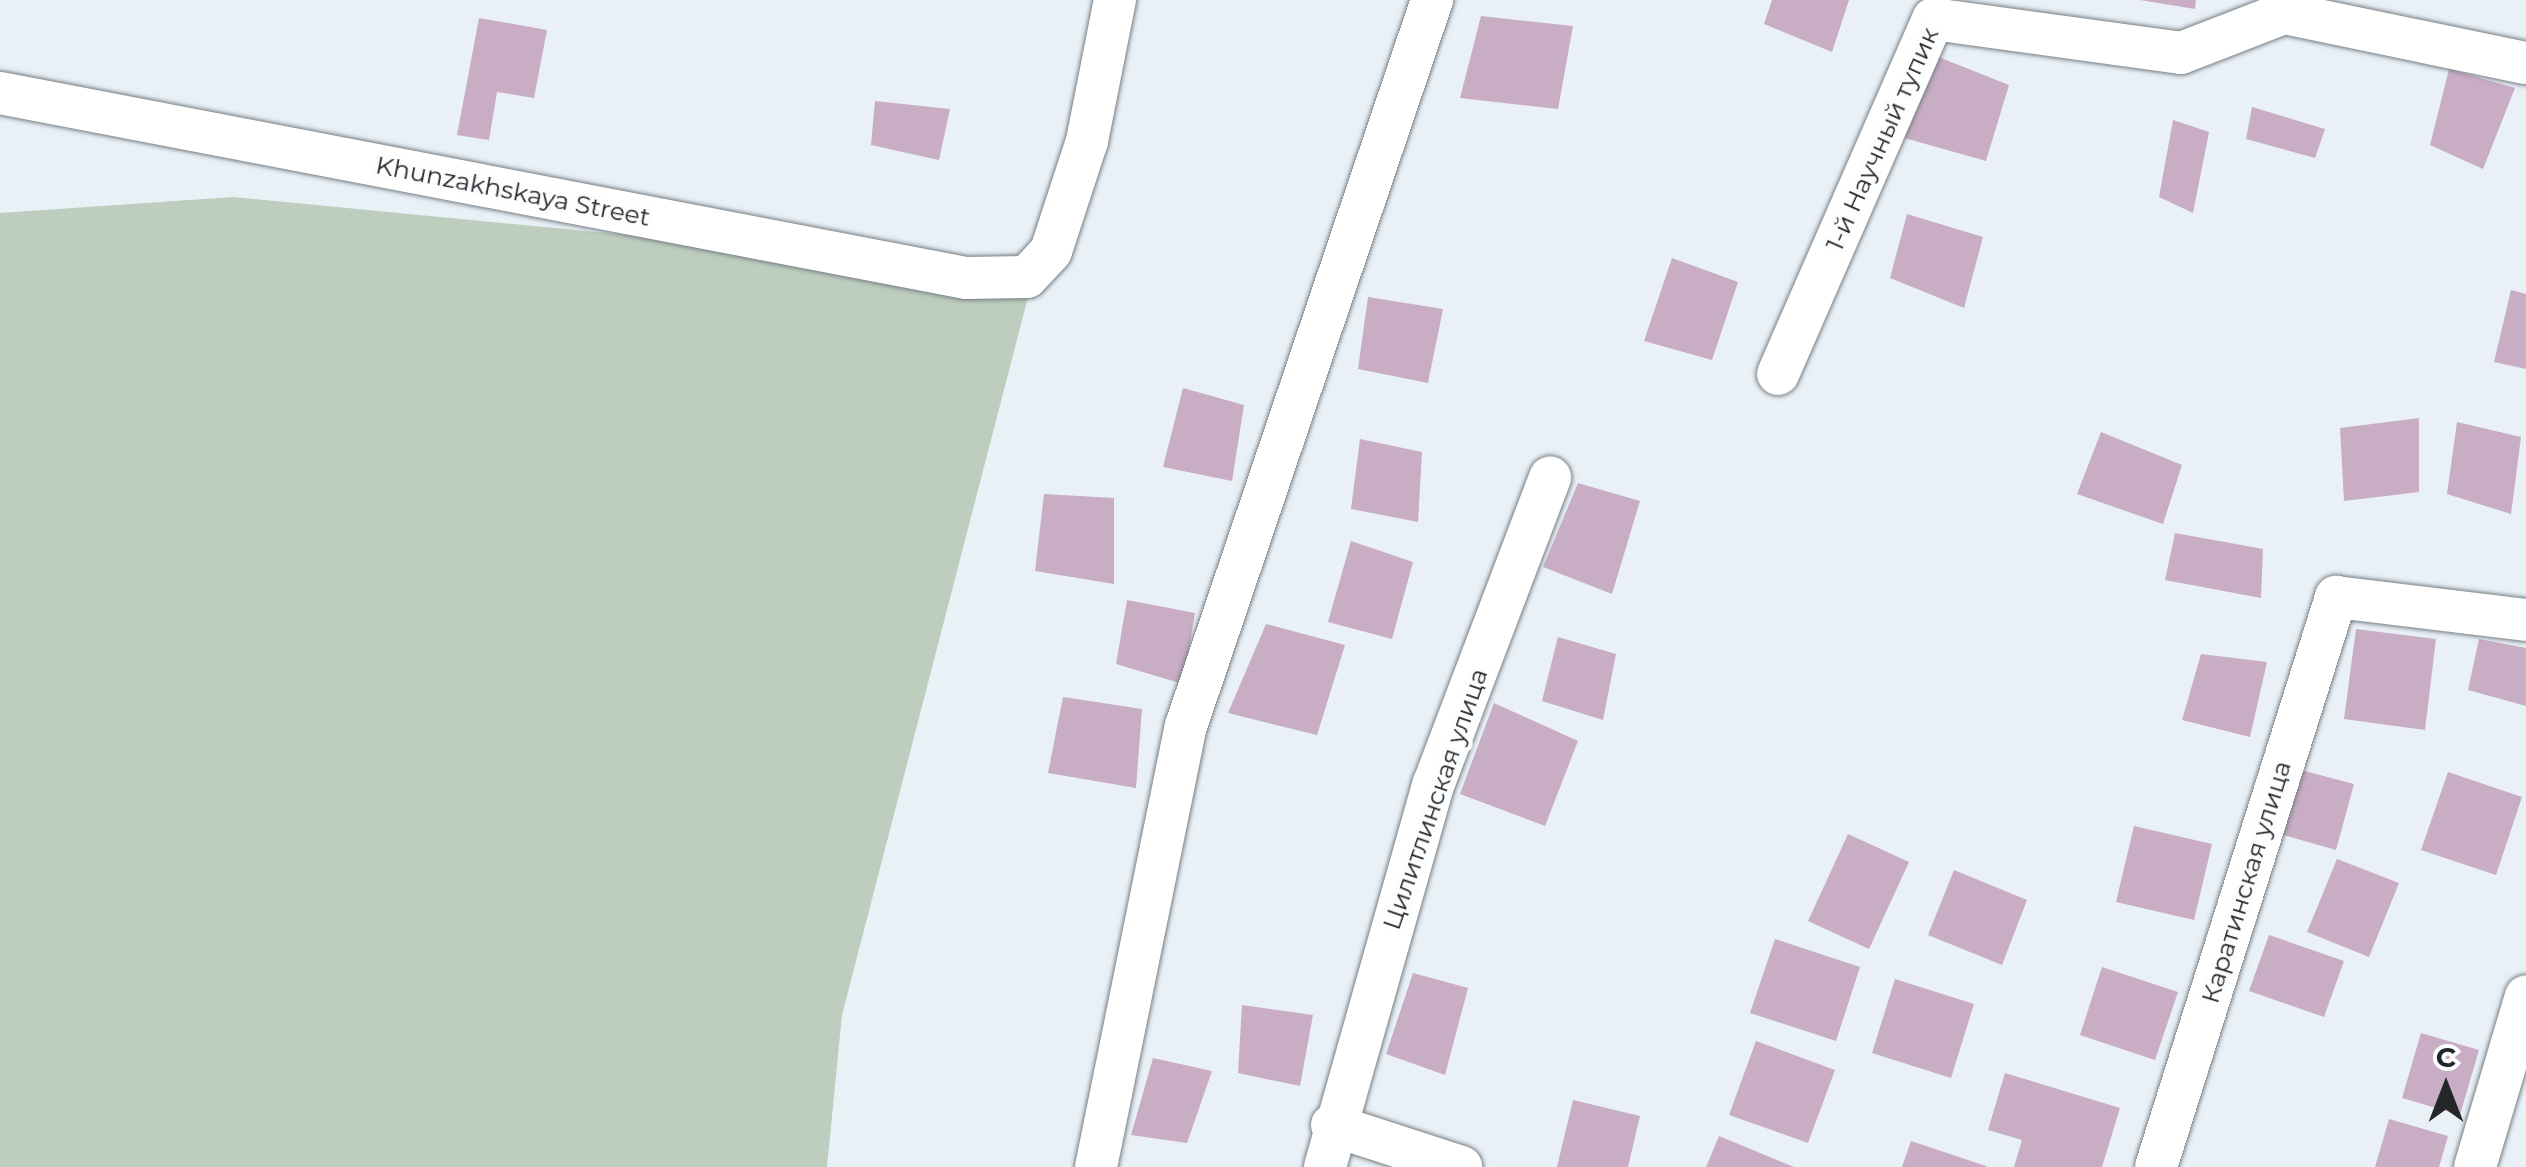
<!DOCTYPE html>
<html>
<head>
<meta charset="utf-8">
<style>
  body { margin:0 }
  #map { position:relative; width:2526px; height:1167px; overflow:hidden; background:#e9f1f7; font-family:Montserrat,sans-serif }
  div>[style] { position:absolute }
  .green>* { inset:0; background:#bdcebe }
  .building>* { inset:0; background:#c8adc5 }
  .roads { filter:drop-shadow(0 0 2px #777e83) drop-shadow(0 0 2px #777e83) }
  .street>* { height:42px; margin:-21px; padding:0 21px; transform-origin:21px; border-radius:21px; background:#fff }
  span { translate:-50% -50%; white-space:nowrap; text-align:center; line-height:1.15; -webkit-text-stroke:9px #fbfdfe; paint-order:stroke }
  .street-label { font-size:25px; color:#242629 }
  .north { position:absolute; left:2396px; top:1037px; width:100px; height:100px; -webkit-text-stroke:8px #fbfdfe; paint-order:stroke; rotate:0deg; font-size:28px; font-weight:700; line-height:40px; text-align:center; color:#242629 }
  .north::after { content:''; display:block; margin:auto; width:35px; height:45px; background:#242629; clip-path:polygon(50% 0,100% 100%,50% 72%,0 100%) }
</style>
</head>
<body>
<div id="map">
  <div class="green">
    <div style="clip-path:polygon(233px 197px,1034px 274px,842px 1015px,827px 1167px,0 1167px,0 213px)"></div>
  </div>
  <div class="building">
    <div style="clip-path:polygon(1772px 0,1849px 0,1832px 52px,1764px 24px)"></div>
    <div style="clip-path:polygon(2140px 0,2196px 0,2195px 9px)"></div>
    <div style="clip-path:polygon(1481px 16px,1573px 26px,1558px 109px,1460px 98px)"></div>
    <div style="clip-path:polygon(479px 18px,547px 30px,534px 98px,497px 92px,489px 140px,457px 135px)"></div>
    <div style="clip-path:polygon(1931px 54px,2009px 85px,1986px 161px,1901px 137px)"></div>
    <div style="clip-path:polygon(2449px 69px,2515px 88px,2483px 169px,2430px 145px)"></div>
    <div style="clip-path:polygon(875px 101px,950px 109px,939px 160px,871px 145px)"></div>
    <div style="clip-path:polygon(2252px 107px,2325px 129px,2315px 158px,2246px 139px)"></div>
    <div style="clip-path:polygon(2173px 120px,2209px 132px,2193px 213px,2159px 197px)"></div>
    <div style="clip-path:polygon(1907px 214px,1983px 237px,1964px 308px,1890px 278px)"></div>
    <div style="clip-path:polygon(1672px 258px,1738px 282px,1712px 360px,1644px 341px)"></div>
    <div style="clip-path:polygon(2511px 290px,2526px 294px,2526px 369px,2494px 362px)"></div>
    <div style="clip-path:polygon(1368px 297px,1443px 309px,1428px 383px,1358px 369px)"></div>
    <div style="clip-path:polygon(1183px 388px,1244px 405px,1232px 481px,1163px 467px)"></div>
    <div style="clip-path:polygon(2419px 418px,2419px 492px,2344px 501px,2340px 428px)"></div>
    <div style="clip-path:polygon(2457px 422px,2521px 437px,2511px 514px,2447px 494px)"></div>
    <div style="clip-path:polygon(2101px 432px,2182px 465px,2163px 524px,2077px 494px)"></div>
    <div style="clip-path:polygon(1360px 439px,1422px 452px,1418px 522px,1351px 509px)"></div>
    <div style="clip-path:polygon(1578px 483px,1640px 501px,1612px 594px,1543px 567px)"></div>
    <div style="clip-path:polygon(1044px 494px,1114px 498px,1114px 584px,1035px 571px)"></div>
    <div style="clip-path:polygon(2175px 533px,2263px 549px,2261px 598px,2165px 580px)"></div>
    <div style="clip-path:polygon(1351px 541px,1413px 562px,1392px 639px,1328px 622px)"></div>
    <div style="clip-path:polygon(1127px 600px,1195px 613px,1183px 684px,1116px 664px)"></div>
    <div style="clip-path:polygon(1266px 624px,1345px 645px,1317px 735px,1228px 713px)"></div>
    <div style="clip-path:polygon(2356px 629px,2436px 639px,2425px 730px,2344px 719px)"></div>
    <div style="clip-path:polygon(1558px 637px,1616px 654px,1603px 720px,1542px 701px)"></div>
    <div style="clip-path:polygon(2479px 639px,2526px 648px,2526px 706px,2468px 690px)"></div>
    <div style="clip-path:polygon(2201px 654px,2267px 662px,2250px 737px,2182px 720px)"></div>
    <div style="clip-path:polygon(1063px 697px,1142px 709px,1136px 788px,1048px 773px)"></div>
    <div style="clip-path:polygon(1494px 703px,1578px 741px,1545px 826px,1460px 794px)"></div>
    <div style="clip-path:polygon(2301px 770px,2354px 784px,2336px 850px,2283px 835px)"></div>
    <div style="clip-path:polygon(2448px 772px,2522px 797px,2496px 875px,2421px 850px)"></div>
    <div style="clip-path:polygon(2134px 826px,2212px 844px,2194px 920px,2116px 902px)"></div>
    <div style="clip-path:polygon(1848px 834px,1909px 862px,1869px 949px,1808px 921px)"></div>
    <div style="clip-path:polygon(2337px 859px,2399px 883px,2369px 957px,2307px 932px)"></div>
    <div style="clip-path:polygon(1954px 870px,2027px 900px,2002px 965px,1928px 935px)"></div>
    <div style="clip-path:polygon(2269px 935px,2344px 961px,2324px 1017px,2249px 991px)"></div>
    <div style="clip-path:polygon(1775px 939px,1860px 967px,1836px 1041px,1750px 1013px)"></div>
    <div style="clip-path:polygon(2102px 967px,2178px 992px,2155px 1060px,2080px 1035px)"></div>
    <div style="clip-path:polygon(1413px 973px,1468px 988px,1445px 1075px,1386px 1054px)"></div>
    <div style="clip-path:polygon(1895px 979px,1974px 1004px,1951px 1078px,1872px 1053px)"></div>
    <div style="clip-path:polygon(1242px 1005px,1313px 1015px,1300px 1086px,1238px 1073px)"></div>
    <div style="clip-path:polygon(2421px 1033px,2479px 1050px,2460px 1115px,2402px 1098px)"></div>
    <div style="clip-path:polygon(1756px 1041px,1835px 1070px,1808px 1143px,1729px 1115px)"></div>
    <div style="clip-path:polygon(1153px 1058px,1212px 1071px,1187px 1143px,1131px 1135px)"></div>
    <div style="clip-path:polygon(2005px 1073px,2120px 1108px,2102px 1167px,2014px 1167px,2022px 1140px,1988px 1130px)"></div>
    <div style="clip-path:polygon(1573px 1100px,1640px 1116px,1628px 1167px,1557px 1167px)"></div>
    <div style="clip-path:polygon(2389px 1119px,2448px 1136px,2439px 1167px,2375px 1167px)"></div>
    <div style="clip-path:polygon(1719px 1136px,1794px 1167px,1706px 1167px)"></div>
    <div style="clip-path:polygon(1911px 1141px,1986px 1166px,1986px 1167px,1902px 1167px)"></div>
  </div>
  <div class="roads">
    <div class="street">
      <div style="left:0;top:93px;width:984px;rotate:10.84deg"></div>
      <div style="left:966px;top:278px;width:61px;rotate:-0.9deg"></div>
      <div style="left:1027px;top:277px;width:35px;rotate:-47deg"></div>
      <div style="left:1051px;top:251px;width:116px;rotate:-71.9deg"></div>
      <div style="left:1087px;top:141px;width:144px;rotate:-78.8deg"></div>
      <div style="left:1778px;top:374px;width:387px;rotate:-66.4deg"></div>
      <div style="left:1933px;top:19px;width:250px;rotate:7.8deg"></div>
      <div style="left:2181px;top:53px;width:110px;rotate:-21.2deg"></div>
      <div style="left:2284px;top:13px;width:247px;rotate:11.7deg"></div>
      <div style="left:1332px;top:1125px;width:136px;rotate:18deg"></div>
      <div style="left:1096px;top:1167px;width:450px;rotate:-78.5deg"></div>
      <div style="left:1186px;top:726px;width:767px;rotate:-71.28deg"></div>
      <div style="left:1325px;top:1167px;width:399px;rotate:-74.2deg"></div>
      <div style="left:1434px;top:783px;width:327px;rotate:-69.2deg"></div>
      <div style="left:2156px;top:1167px;width:598px;rotate:-72.47deg"></div>
      <div style="left:2336px;top:597px;width:191px;rotate:6.9deg"></div>
      <div style="left:2475px;top:1167px;width:178px;rotate:-73.4deg"></div>
    </div>
  </div>
  <div class="street-label">
    <span style="left:1882px;top:139px;rotate:-66deg">1-й Научный тупик</span>
    <span style="left:513px;top:191px;rotate:11deg">Khunzakhskaya Street</span>
    <span style="left:1435px;top:799px;rotate:-71deg">Цилитлинская улица</span>
    <span style="left:2246px;top:882px;rotate:-73deg">Каратинская улица</span>
  </div>
  <div class="north">С</div>
</div>
</body>
</html>
